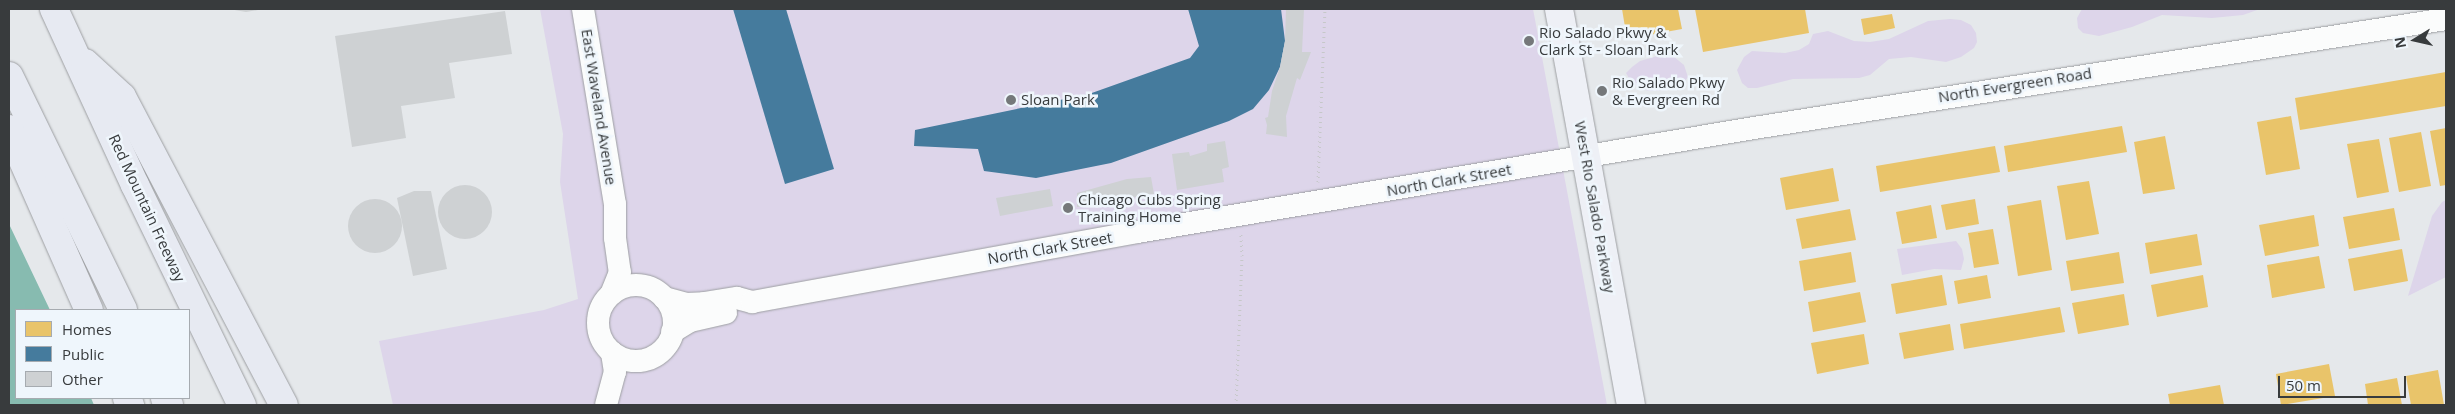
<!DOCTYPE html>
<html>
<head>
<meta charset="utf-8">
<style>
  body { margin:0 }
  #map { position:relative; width:2455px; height:414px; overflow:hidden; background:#e5e8eb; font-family:"Open Sans",sans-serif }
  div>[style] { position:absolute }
  .green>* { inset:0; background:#ddd5ea }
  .water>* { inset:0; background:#87bbb0 }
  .homes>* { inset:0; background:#e9c46a }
  .public>* { inset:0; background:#457b9d }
  .building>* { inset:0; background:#ced1d3 }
  .round { border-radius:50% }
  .path>* { height:3px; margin-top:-1.5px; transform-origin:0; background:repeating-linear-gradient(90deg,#c6c8c9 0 1px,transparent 0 5px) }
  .roads { filter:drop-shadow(0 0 1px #9d9fa2) drop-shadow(0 0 1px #9d9fa2) }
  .minor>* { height:22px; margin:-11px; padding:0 11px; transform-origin:11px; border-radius:11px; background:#fbfcfc }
  .minor>.ring { margin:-11px; padding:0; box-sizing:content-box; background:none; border:22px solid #fbfcfc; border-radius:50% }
  .major>* { height:28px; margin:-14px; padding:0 14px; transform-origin:14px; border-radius:14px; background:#eef0f6 }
  .highway>* { height:28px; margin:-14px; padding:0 14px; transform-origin:14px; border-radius:14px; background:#e7eaf2 }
  .dots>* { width:14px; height:14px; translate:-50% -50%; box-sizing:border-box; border:2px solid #eff6fc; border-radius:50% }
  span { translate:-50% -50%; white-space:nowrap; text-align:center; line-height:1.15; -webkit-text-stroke:5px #eff6fc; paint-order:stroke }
  .poi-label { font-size:15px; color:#383b3d }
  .left { translate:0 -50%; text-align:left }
  .street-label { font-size:15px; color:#383b3d }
  .frame { position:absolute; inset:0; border:10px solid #383b3d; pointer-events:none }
  .legend { position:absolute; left:15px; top:309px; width:175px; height:90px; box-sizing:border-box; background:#eff6fc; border:1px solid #a6abb0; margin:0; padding:6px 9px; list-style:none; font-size:15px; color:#383b3d }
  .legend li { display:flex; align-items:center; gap:10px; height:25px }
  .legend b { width:25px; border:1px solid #a6abb0 }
  .north { position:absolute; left:2390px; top:15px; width:50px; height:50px; -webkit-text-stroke:4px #eff6fc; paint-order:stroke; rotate:260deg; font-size:14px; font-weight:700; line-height:20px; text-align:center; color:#383b3d }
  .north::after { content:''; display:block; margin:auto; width:18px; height:22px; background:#383b3d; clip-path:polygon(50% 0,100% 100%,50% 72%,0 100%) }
  .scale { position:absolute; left:2278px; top:376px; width:128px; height:22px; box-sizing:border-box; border:2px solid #383b3d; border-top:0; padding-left:6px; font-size:15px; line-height:18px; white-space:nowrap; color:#383b3d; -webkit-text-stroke:4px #eff6fc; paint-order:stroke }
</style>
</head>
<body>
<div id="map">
  <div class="green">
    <div style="clip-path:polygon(540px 9px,1533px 9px,1607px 405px,393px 405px,379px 341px,544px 310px,578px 299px,560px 182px,563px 134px)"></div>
    <div style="clip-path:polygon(2082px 9px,2260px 9px,2243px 15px,2212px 18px,2162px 15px,2132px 27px,2099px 36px,2083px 33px,2078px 28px,2077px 18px)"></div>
    <div style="clip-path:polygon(1950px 19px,1961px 20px,1971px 25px,1976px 33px,1977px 42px,1974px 48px,1961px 57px,1946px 62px,1911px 57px,1889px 59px,1870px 75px,1859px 78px,1793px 79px,1757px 88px,1748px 88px,1742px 83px,1737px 70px,1744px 57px,1752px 51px,1785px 53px,1799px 50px,1809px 44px,1813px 34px,1828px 31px,1854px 41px,1870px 42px,1889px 39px,1928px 21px)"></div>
    <div style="clip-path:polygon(1661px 55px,1673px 56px,1684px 65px,1688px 77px,1682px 85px,1667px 90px,1650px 91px,1641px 89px,1631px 82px,1626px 73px,1632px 67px,1640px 61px)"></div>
    <div style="clip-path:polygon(2446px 200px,2446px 277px,2408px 296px,2432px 216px,2442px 202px)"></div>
    <div style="clip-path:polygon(1956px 241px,1962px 249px,1964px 259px,1961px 270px,1934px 269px,1902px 275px,1897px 249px)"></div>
  </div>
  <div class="water">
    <div style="clip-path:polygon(9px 224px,50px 310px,16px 310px,16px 398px,91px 398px,94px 405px,9px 405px)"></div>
  </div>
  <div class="homes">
    <div style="clip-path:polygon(1622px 9px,1678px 9px,1682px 29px,1627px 39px)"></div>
    <div style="clip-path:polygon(1695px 9px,1805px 9px,1809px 33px,1703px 52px)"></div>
    <div style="clip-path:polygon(1892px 14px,1895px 28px,1864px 35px,1861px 19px)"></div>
    <div style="clip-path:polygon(2446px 72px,2446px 106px,2300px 130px,2295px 98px)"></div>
    <div style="clip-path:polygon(2291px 116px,2300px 169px,2266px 175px,2257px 122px)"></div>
    <div style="clip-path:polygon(2122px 126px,2127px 152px,2008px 172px,2004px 146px)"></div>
    <div style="clip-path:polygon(2446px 128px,2446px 185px,2440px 186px,2430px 131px)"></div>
    <div style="clip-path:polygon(2421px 132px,2431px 186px,2399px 192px,2389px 138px)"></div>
    <div style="clip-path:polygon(2165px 136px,2175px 189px,2143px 194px,2134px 142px)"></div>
    <div style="clip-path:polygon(2379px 139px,2389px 192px,2357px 198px,2347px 144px)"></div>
    <div style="clip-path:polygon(1995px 146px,2000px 172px,1880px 192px,1876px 166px)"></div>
    <div style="clip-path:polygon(1833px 168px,1839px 201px,1786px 210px,1780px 178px)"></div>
    <div style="clip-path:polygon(2089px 181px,2099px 234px,2066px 240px,2057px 186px)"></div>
    <div style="clip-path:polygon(1975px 199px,1979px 224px,1946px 230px,1941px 205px)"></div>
    <div style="clip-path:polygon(2041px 200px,2052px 270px,2018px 276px,2007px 206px)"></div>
    <div style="clip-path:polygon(1931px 205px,1937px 238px,1902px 244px,1896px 212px)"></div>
    <div style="clip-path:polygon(2394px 208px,2400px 240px,2349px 249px,2343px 217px)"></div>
    <div style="clip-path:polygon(1850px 209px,1856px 240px,1802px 249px,1796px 219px)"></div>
    <div style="clip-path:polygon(2314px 215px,2319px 246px,2265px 256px,2259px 225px)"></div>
    <div style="clip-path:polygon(1993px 229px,1999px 264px,1974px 268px,1968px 233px)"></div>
    <div style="clip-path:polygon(2197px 234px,2202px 265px,2150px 274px,2145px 243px)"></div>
    <div style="clip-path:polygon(2402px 249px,2408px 281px,2354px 291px,2348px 259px)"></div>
    <div style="clip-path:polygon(1851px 252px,1856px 282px,1804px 291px,1799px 261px)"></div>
    <div style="clip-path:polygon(2119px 252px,2124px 283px,2071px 291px,2066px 261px)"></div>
    <div style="clip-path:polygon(2319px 256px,2325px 288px,2272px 298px,2267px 265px)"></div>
    <div style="clip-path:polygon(1942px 275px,1947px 305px,1896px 314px,1891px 284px)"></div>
    <div style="clip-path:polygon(1987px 275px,1991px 298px,1958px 304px,1954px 281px)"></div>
    <div style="clip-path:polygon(2203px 275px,2208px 307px,2157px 317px,2151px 285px)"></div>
    <div style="clip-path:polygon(1860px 292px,1866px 322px,1813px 332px,1808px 302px)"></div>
    <div style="clip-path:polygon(2124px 294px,2129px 325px,2078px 334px,2072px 303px)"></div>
    <div style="clip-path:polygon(2060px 307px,2065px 332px,1964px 349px,1960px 324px)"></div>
    <div style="clip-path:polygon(1950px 324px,1954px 350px,1904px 359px,1899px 333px)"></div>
    <div style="clip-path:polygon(1864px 334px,1869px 364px,1817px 374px,1811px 343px)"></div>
    <div style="clip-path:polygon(2329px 364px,2335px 396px,2281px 405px,2276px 374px)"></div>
    <div style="clip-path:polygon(2438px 370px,2444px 405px,2411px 405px,2406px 376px)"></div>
    <div style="clip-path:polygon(2397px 378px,2402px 405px,2368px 405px,2365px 384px)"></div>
    <div style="clip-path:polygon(2220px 385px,2224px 405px,2170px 405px,2168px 394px)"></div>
  </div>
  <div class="public">
    <div style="clip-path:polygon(733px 9px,786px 9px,834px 169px,785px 184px)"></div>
    <div style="clip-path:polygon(1188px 9px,1281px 9px,1285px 41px,1280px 67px,1269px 90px,1253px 109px,1229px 121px,1111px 163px,1036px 178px,984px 171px,978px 149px,914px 146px,915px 130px,1089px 94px,1190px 58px,1199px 46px)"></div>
  </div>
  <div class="building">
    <div style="clip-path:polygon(229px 9px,258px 9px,258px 10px,246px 12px)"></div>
    <div style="clip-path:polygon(1286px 9px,1304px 9px,1302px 52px,1311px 52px,1300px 80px,1297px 78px,1286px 116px,1287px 137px,1266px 134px,1267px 125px,1265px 118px,1268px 117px,1272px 91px,1280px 67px,1285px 41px)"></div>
    <div style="clip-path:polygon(505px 11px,512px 54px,449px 63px,455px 98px,401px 106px,406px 138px,352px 147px,335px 36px)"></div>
    <div style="clip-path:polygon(1225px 141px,1229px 167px,1222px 169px,1224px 182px,1177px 190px,1172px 154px,1189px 152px,1190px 156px,1207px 151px,1207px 144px)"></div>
    <div style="clip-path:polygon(1151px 177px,1154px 194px,1077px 207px,1077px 193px,1127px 179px)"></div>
    <div class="round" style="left:438px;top:185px;width:54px;height:54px"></div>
    <div style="clip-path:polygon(1050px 189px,1053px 206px,1000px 216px,996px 198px)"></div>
    <div style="clip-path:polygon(414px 191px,431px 191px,447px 269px,413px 276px,397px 198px)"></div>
    <div class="round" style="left:348px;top:199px;width:54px;height:54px"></div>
  </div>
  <div class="path">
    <div style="left:1318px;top:182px;width:173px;rotate:-87.7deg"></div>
    <div style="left:1236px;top:405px;width:149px;rotate:-87.7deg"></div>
    <div style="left:1242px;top:256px;width:22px;rotate:-93deg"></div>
  </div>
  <div class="roads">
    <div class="minor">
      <div style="left:583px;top:9px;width:198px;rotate:80.7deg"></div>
      <div style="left:615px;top:204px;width:34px;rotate:90deg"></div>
      <div style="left:615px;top:238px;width:34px;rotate:82deg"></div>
      <div style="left:620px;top:272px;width:24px;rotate:112deg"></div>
      <div class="ring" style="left:598px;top:285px;width:54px;height:54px"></div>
      <div style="left:664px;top:298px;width:24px;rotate:15deg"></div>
      <div style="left:687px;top:304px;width:17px;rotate:-3deg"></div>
      <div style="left:704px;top:303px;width:33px;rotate:-9deg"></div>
      <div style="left:737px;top:298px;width:16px;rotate:15deg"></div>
      <div style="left:752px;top:302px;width:391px;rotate:-10.3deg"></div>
      <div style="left:1137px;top:232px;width:626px;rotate:-9.57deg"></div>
      <div style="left:1754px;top:128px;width:701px;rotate:-8.95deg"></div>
      <div style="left:672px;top:332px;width:21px;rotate:-31deg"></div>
      <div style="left:690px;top:321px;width:37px;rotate:-13deg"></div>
      <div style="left:606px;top:405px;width:34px;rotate:-75deg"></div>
      <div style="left:615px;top:372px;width:20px;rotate:-99deg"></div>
    </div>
    <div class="major">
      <div style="left:1559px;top:9px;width:402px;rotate:79.7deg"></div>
    </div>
    <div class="highway">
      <div style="left:54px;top:9px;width:194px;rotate:65.3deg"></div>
      <div style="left:135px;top:185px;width:245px;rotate:64.1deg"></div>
      <div style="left:85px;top:63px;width:50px;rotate:42.6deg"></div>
      <div style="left:122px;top:97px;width:348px;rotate:62.3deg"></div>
      <div style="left:9px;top:76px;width:260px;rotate:64deg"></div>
      <div style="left:9px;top:129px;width:198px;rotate:66.2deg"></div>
      <div style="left:127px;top:398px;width:8px;rotate:67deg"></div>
      <div style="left:165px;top:398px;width:8px;rotate:60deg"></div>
    </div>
  </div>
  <div class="dots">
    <div style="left:1529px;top:41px;background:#75787a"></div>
    <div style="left:1602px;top:91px;background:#75787a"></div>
    <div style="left:1011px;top:100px;background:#75787a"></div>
    <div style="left:1068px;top:208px;background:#75787a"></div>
  </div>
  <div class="poi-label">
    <span class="left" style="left:1539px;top:41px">Rio Salado Pkwy &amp;<br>Clark St - Sloan Park</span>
    <span class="left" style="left:1612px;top:91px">Rio Salado Pkwy<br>&amp; Evergreen Rd</span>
    <span class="left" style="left:1021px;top:100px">Sloan Park</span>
    <span class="left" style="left:1078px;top:208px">Chicago Cubs Spring<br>Training Home</span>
  </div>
  <div class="street-label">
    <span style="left:2015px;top:85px;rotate:-9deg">North Evergreen Road</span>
    <span style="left:599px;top:107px;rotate:81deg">East Waveland Avenue</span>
    <span style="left:1449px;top:180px;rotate:-10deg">North Clark Street</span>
    <span style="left:1595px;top:207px;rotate:80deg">West Rio Salado Parkway</span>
    <span style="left:147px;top:208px;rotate:65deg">Red Mountain Freeway</span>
    <span style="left:1050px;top:248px;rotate:-10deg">North Clark Street</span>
  </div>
  <div class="frame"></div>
  <ul class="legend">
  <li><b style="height:14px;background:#e9c46a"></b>Homes</li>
  <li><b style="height:14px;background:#457b9d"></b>Public</li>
  <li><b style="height:14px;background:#ced1d3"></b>Other</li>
  </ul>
  <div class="north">N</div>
  <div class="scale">50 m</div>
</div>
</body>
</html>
